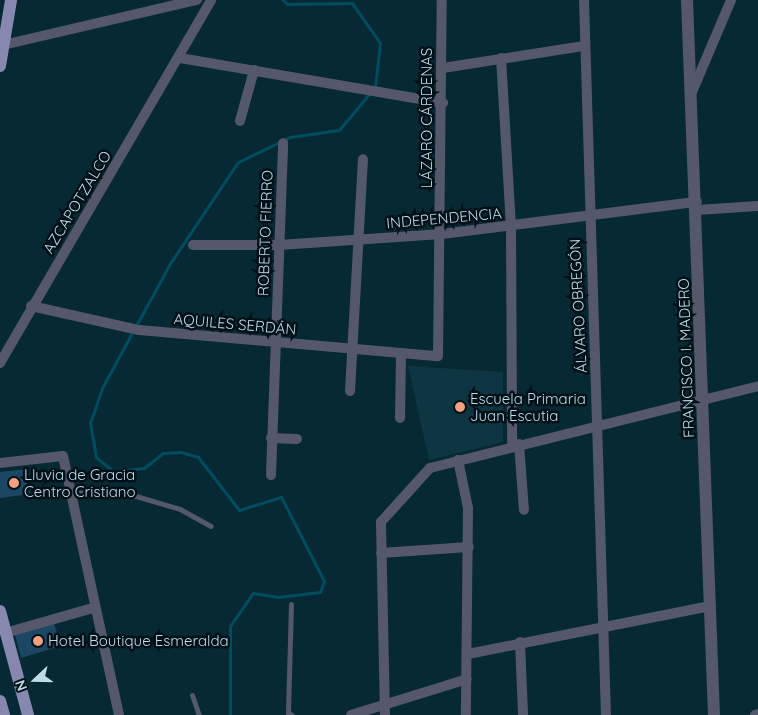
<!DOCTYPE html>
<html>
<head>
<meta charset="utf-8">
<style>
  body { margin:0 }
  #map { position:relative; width:758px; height:715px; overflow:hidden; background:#072933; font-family:Quicksand,sans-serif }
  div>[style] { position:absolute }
  .built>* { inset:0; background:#0e3642 }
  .stream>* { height:3px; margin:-1.5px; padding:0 1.5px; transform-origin:1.5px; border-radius:1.5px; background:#004d60 }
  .building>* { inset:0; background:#1b4664 }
  .service>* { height:5px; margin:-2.5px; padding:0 2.5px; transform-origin:2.5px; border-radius:2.5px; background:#55576a }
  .minor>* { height:10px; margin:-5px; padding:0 5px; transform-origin:5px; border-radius:5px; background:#55576a }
  .tertiary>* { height:12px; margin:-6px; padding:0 6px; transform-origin:6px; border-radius:6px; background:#55576a }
  .primary>* { height:12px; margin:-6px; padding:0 6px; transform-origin:6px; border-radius:6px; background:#8688b0 }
  .dots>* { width:14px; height:14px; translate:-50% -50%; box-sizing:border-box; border:2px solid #001018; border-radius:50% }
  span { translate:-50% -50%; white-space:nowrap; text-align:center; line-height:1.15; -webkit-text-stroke:5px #001018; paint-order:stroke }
  .street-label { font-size:15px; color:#bfdde7 }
  .poi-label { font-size:15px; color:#bfdde7 }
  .left { translate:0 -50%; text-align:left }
  .north { position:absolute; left:10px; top:655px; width:50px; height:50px; -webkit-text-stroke:4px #001018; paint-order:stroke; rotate:249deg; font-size:14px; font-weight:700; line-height:20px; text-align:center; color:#bfdde7 }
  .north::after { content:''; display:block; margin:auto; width:18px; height:22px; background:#bfdde7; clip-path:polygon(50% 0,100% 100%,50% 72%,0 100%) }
</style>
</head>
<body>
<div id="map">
  <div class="built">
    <div style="clip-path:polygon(408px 366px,503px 372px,503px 442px,429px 460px)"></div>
  </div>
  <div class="stream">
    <div style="left:230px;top:715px;width:89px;rotate:-90deg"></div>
    <div style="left:230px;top:626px;width:40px;rotate:-55.1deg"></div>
    <div style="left:253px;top:593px;width:25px;rotate:9deg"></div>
    <div style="left:278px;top:597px;width:42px;rotate:-6.8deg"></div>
    <div style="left:320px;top:592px;width:12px;rotate:-70deg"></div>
    <div style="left:324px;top:581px;width:94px;rotate:-117.1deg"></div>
    <div style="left:281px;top:497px;width:44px;rotate:162.8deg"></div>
    <div style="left:239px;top:510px;width:67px;rotate:-127.7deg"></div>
    <div style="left:198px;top:457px;width:18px;rotate:-164deg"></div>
    <div style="left:181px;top:452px;width:18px;rotate:177deg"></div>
    <div style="left:163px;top:453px;width:24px;rotate:142deg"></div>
    <div style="left:144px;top:468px;width:31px;rotate:174deg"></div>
    <div style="left:113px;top:471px;width:22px;rotate:-141deg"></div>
    <div style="left:96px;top:457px;width:35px;rotate:-100deg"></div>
    <div style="left:90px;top:423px;width:39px;rotate:-71deg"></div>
    <div style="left:103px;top:386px;width:141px;rotate:-61.3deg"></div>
    <div style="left:171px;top:262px;width:120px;rotate:-56.2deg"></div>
    <div style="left:238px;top:162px;width:58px;rotate:-25.7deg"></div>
    <div style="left:290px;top:137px;width:49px;rotate:-8.1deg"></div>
    <div style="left:339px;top:130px;width:56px;rotate:-50.1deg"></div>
    <div style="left:375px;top:87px;width:44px;rotate:-83.5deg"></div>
    <div style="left:380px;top:43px;width:49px;rotate:-125deg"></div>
    <div style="left:352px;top:3px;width:65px;rotate:179.1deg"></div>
    <div style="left:287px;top:4px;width:6px;rotate:-135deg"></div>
  </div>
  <div class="building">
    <div style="clip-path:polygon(27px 469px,30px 494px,0 498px,0 472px)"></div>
    <div style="clip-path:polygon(54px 623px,61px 646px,21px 658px,15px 635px)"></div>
  </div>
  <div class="service">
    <div style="left:72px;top:493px;width:47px;rotate:-2.4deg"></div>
    <div style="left:119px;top:491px;width:64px;rotate:16.4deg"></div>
    <div style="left:180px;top:509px;width:35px;rotate:29deg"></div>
    <div style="left:291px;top:604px;width:109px;rotate:91.6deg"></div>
    <div style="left:288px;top:713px;width:4px;rotate:27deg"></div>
    <div style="left:192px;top:695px;width:21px;rotate:71deg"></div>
  </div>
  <div class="minor">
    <div style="left:584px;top:0;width:715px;rotate:88.24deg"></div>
    <div style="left:3px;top:45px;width:199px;rotate:-13.1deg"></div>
    <div style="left:180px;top:58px;width:267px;rotate:9.7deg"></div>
    <div style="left:501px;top:58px;width:169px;rotate:86.6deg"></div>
    <div style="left:511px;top:227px;width:219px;rotate:89.7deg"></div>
    <div style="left:443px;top:68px;width:143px;rotate:-8.9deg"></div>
    <div style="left:692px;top:92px;width:100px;rotate:-67deg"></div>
    <div style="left:240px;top:121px;width:53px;rotate:-74.6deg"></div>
    <div style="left:697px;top:210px;width:61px;rotate:-3.8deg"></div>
    <div style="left:193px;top:245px;width:86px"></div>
    <div style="left:279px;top:245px;width:163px;rotate:-3.9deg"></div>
    <div style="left:442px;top:234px;width:257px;rotate:-7.2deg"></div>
    <div style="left:31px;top:306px;width:111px;rotate:12.5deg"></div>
    <div style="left:139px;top:330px;width:300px;rotate:5deg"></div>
    <div style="left:438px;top:356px;width:356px;rotate:-89.4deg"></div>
    <div style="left:0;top:363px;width:420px;rotate:-59.8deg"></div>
    <div style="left:350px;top:391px;width:232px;rotate:-86.8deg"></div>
    <div style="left:400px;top:418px;width:64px;rotate:-89.1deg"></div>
    <div style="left:271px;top:438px;width:26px;rotate:2deg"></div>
    <div style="left:519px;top:444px;width:66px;rotate:85.7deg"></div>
    <div style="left:458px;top:460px;width:49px;rotate:78.2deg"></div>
    <div style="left:468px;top:508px;width:207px;rotate:90.6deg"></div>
    <div style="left:0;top:463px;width:63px;rotate:-6.3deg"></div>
    <div style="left:63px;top:456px;width:265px;rotate:77.8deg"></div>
    <div style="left:271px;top:475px;width:332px;rotate:-87.9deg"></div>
    <div style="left:381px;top:553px;width:88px;rotate:-3.9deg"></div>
    <div style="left:5px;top:633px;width:91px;rotate:-15.9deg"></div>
    <div style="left:520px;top:642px;width:73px;rotate:87.6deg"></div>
    <div style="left:468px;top:654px;width:247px;rotate:-11.2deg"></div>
    <div style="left:351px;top:715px;width:121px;rotate:-17.2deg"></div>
    <div style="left:385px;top:715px;width:193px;rotate:-91.2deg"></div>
    <div style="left:381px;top:522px;width:73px;rotate:-47.8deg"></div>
    <div style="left:430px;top:468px;width:338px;rotate:-14deg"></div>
    <div style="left:755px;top:715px;width:3px;rotate:-18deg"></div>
  </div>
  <div class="tertiary">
    <div style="left:687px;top:0;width:716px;rotate:87.84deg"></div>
  </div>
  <div class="primary">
    <div style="left:0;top:66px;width:67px;rotate:-80.5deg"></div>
    <div style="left:0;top:611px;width:108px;rotate:74.9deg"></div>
    <div style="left:0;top:701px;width:15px;rotate:74deg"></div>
  </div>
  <div class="dots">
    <div style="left:460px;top:407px;background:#f2a080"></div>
    <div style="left:14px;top:483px;background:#f2a080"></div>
    <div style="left:38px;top:641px;background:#f2a080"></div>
  </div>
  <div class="street-label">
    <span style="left:427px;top:118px;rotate:-90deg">LÁZARO CÁRDENAS</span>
    <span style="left:77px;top:202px;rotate:-59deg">AZCAPOTZALCO</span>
    <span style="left:444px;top:218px;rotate:-5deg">INDEPENDENCIA</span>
    <span style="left:265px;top:233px;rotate:-88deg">ROBERTO FIERRO</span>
    <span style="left:578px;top:306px;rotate:-93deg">ÁLVARO OBREGÓN</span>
    <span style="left:235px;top:324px;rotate:5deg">AQUILES SERDÁN</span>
    <span style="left:686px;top:358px;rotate:-92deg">FRANCISCO I. MADERO</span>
  </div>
  <div class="poi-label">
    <span class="left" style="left:470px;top:407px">Escuela Primaria<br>Juan Escutia</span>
    <span class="left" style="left:24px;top:483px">Lluvia de Gracia<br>Centro Cristiano</span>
    <span class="left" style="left:48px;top:641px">Hotel Boutique Esmeralda</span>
  </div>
  <div class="north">N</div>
</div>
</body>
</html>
